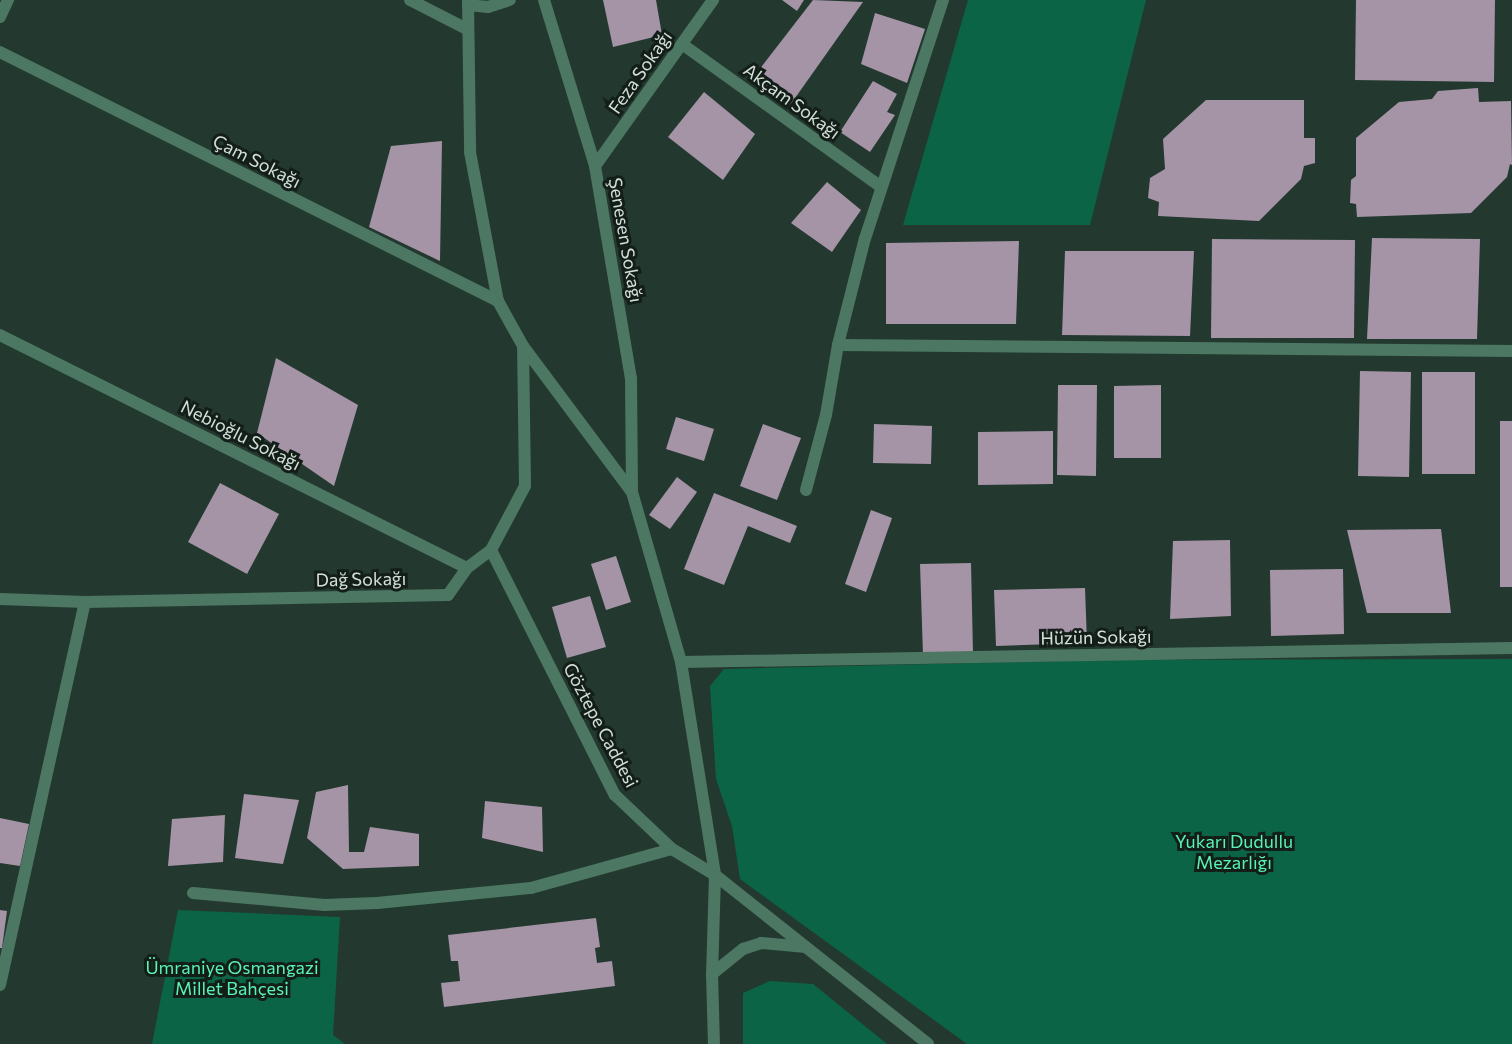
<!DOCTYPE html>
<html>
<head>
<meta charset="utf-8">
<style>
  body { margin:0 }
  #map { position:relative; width:1512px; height:1044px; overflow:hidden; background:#23392f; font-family:Commissioner,sans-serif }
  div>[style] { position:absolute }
  .green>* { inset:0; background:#0c6446 }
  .building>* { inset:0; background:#a593a6 }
  .lane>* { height:12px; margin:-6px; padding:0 6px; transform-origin:6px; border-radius:6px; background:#4c7763 }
  .street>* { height:12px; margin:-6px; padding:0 6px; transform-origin:6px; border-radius:6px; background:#4c7763 }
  span { translate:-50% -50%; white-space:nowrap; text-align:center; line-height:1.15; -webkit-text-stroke:6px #141e19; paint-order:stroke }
  .street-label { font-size:18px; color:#d3e0d9 }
  .park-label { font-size:18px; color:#58f3b5 }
</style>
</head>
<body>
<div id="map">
  <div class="green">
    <div style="clip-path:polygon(968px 0,1146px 0,1090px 225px,903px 225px)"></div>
    <div style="clip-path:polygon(1512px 659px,1512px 1044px,967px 1044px,740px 879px,732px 826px,716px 779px,710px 686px,724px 669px,1107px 660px)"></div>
    <div style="clip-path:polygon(178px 910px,340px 917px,333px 1035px,345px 1044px,152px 1044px)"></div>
    <div style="clip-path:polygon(770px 981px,813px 984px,887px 1044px,743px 1044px,743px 993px)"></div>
  </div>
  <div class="building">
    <div style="clip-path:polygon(603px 0,656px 0,662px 35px,613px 47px)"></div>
    <div style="clip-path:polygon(782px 0,804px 0,797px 11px)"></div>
    <div style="clip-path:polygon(813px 0,863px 2px,788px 108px,752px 79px)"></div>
    <div style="clip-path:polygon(1356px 0,1495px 0,1494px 82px,1355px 80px)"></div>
    <div style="clip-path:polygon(875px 13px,925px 29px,907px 83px,861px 64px)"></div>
    <div style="clip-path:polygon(873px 81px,897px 94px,887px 112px,895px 115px,870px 152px,840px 132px)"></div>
    <div style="clip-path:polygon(1478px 88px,1479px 102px,1511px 101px,1512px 165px,1510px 164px,1507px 177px,1471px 213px,1357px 217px,1356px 204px,1350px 203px,1351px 180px,1356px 176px,1356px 138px,1399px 102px,1432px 99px,1438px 91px)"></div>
    <div style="clip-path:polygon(704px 92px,755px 134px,723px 180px,668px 137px)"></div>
    <div style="clip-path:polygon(1206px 100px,1304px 100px,1304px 138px,1315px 138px,1315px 163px,1304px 166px,1301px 179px,1259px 221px,1158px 216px,1159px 202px,1148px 198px,1150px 178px,1165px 169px,1163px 139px)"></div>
    <div style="clip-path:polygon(442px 141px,440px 261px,369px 227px,391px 146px)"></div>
    <div style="clip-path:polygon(827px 182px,861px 210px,832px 252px,791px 223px)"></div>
    <div style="clip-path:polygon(1372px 238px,1480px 239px,1477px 339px,1367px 339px)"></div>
    <div style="clip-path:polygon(1212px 239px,1355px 240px,1354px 338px,1211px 338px)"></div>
    <div style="clip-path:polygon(1019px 241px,1016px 324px,886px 324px,886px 243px)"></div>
    <div style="clip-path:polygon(1065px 251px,1194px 251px,1190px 336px,1062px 335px)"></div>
    <div style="clip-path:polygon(276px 358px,358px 405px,334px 486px,257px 433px)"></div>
    <div style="clip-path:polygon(1360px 371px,1411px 372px,1409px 477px,1358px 476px)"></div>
    <div style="clip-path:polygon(1422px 372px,1475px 372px,1475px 474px,1422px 474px)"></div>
    <div style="clip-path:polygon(1058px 385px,1097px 385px,1096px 476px,1057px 475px)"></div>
    <div style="clip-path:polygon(1161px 385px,1161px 458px,1114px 458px,1114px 386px)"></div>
    <div style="clip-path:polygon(676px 417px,714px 429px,704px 461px,666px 449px)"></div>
    <div style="clip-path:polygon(1500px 421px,1512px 421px,1512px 587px,1500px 587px)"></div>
    <div style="clip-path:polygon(763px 424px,801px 438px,777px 500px,740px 486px)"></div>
    <div style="clip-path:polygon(874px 424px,932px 426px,931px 464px,873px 463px)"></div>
    <div style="clip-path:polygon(1053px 431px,1053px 484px,978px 485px,978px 432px)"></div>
    <div style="clip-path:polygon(677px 477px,697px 492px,670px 529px,649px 515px)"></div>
    <div style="clip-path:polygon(220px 483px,279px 514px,247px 574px,188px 542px)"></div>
    <div style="clip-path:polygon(714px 493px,797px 526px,790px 543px,748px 526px,724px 585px,684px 569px)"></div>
    <div style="clip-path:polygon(871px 510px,892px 518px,866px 592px,845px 584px)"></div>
    <div style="clip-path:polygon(1441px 529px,1451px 613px,1367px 613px,1347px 530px)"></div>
    <div style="clip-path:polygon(1230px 540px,1231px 616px,1170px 619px,1173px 541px)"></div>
    <div style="clip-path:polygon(616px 556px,631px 602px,606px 610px,591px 564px)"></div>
    <div style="clip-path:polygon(971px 563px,973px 653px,923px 655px,920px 564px)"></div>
    <div style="clip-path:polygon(1343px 569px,1344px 634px,1271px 636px,1270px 570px)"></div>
    <div style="clip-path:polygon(1085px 588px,1087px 643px,996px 646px,994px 590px)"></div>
    <div style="clip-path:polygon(590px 596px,606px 647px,567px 658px,552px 607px)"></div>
    <div style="clip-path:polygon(348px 785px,349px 852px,364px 852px,370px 827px,419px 834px,419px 866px,343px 869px,307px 838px,316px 792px)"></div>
    <div style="clip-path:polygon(244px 794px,299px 800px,283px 864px,235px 858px)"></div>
    <div style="clip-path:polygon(485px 801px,542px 807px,543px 852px,482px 838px)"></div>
    <div style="clip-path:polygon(225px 815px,223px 862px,168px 866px,172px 819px)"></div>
    <div style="clip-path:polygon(0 818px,29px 824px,20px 866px,0 863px)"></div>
    <div style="clip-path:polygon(0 910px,7px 911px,2px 948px,0 948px)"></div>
    <div style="clip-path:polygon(596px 918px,600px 947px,595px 948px,597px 963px,612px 961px,615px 986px,444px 1007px,441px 983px,460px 981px,458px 961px,451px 961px,448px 935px)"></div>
  </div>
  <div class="lane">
    <div style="left:806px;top:490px;width:78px;rotate:-75.1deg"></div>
    <div style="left:826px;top:415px;width:71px;rotate:-80.3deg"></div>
  </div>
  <div class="street">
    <div style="left:410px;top:0;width:64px;rotate:27deg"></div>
    <div style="left:468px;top:0;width:152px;rotate:89.2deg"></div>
    <div style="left:470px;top:152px;width:152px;rotate:79.4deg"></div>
    <div style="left:498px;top:301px;width:51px;rotate:60.9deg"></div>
    <div style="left:523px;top:346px;width:182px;rotate:53.3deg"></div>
    <div style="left:632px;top:492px;width:177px;rotate:73.9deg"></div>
    <div style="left:681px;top:662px;width:216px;rotate:80.9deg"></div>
    <div style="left:715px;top:875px;width:99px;rotate:91.7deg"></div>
    <div style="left:712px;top:974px;width:70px;rotate:88.4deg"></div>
    <div style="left:544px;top:0;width:174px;rotate:72.9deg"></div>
    <div style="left:595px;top:166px;width:215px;rotate:80.4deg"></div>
    <div style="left:631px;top:378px;width:114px;rotate:89.5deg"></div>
    <div style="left:943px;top:0;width:250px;rotate:108.1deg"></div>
    <div style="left:865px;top:238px;width:110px;rotate:104.2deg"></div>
    <div style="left:838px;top:345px;width:674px;rotate:0.51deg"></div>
    <div style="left:468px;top:5px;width:20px;rotate:6deg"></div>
    <div style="left:488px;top:7px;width:23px;rotate:-18deg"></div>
    <div style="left:0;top:17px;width:19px;rotate:-65deg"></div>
    <div style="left:682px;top:44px;width:245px;rotate:35.7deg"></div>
    <div style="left:0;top:52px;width:557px;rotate:26.57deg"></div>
    <div style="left:595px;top:166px;width:204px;rotate:-54.6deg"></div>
    <div style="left:0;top:335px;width:522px;rotate:26.52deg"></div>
    <div style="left:491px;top:550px;width:275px;rotate:63.2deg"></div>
    <div style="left:615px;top:795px;width:79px;rotate:43.5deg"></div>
    <div style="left:672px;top:849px;width:50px;rotate:31.2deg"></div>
    <div style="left:715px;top:875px;width:272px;rotate:38.4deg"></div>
    <div style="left:0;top:599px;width:85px;rotate:2deg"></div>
    <div style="left:85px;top:602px;width:363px;rotate:-1.1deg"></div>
    <div style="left:448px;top:595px;width:33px;rotate:-55deg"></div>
    <div style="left:467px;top:568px;width:30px;rotate:-37deg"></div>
    <div style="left:491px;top:550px;width:72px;rotate:-62deg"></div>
    <div style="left:525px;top:486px;width:140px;rotate:-90.8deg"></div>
    <div style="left:681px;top:662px;width:831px;rotate:-0.97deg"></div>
    <div style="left:193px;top:893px;width:132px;rotate:5.2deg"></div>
    <div style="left:324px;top:905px;width:53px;rotate:-2.2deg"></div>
    <div style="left:377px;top:903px;width:155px;rotate:-5.6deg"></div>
    <div style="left:531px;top:888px;width:146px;rotate:-15.5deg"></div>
    <div style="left:712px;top:974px;width:40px;rotate:-39deg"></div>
    <div style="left:743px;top:949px;width:19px;rotate:-18deg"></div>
    <div style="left:761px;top:943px;width:45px;rotate:5.1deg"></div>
    <div style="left:0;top:985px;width:392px;rotate:-77.5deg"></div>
  </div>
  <div class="street-label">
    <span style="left:640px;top:72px;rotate:-55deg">Feza Sokağı</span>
    <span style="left:792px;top:101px;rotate:36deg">Akçam Sokağı</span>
    <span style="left:257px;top:161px;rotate:27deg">Çam Sokağı</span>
    <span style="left:626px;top:240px;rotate:80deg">Şenesen Sokağı</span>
    <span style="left:241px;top:435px;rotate:27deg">Nebioğlu Sokağı</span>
    <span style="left:361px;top:579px;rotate:-1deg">Dağ Sokağı</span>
    <span style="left:1096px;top:637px;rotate:-1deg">Hüzün Sokağı</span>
    <span style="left:601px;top:725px;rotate:62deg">Göztepe Caddesi</span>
  </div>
  <div class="park-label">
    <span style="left:1234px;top:852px">Yukarı Dudullu<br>Mezarlığı</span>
    <span style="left:232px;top:978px">Ümraniye Osmangazi<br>Millet Bahçesi</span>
  </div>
</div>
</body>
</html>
